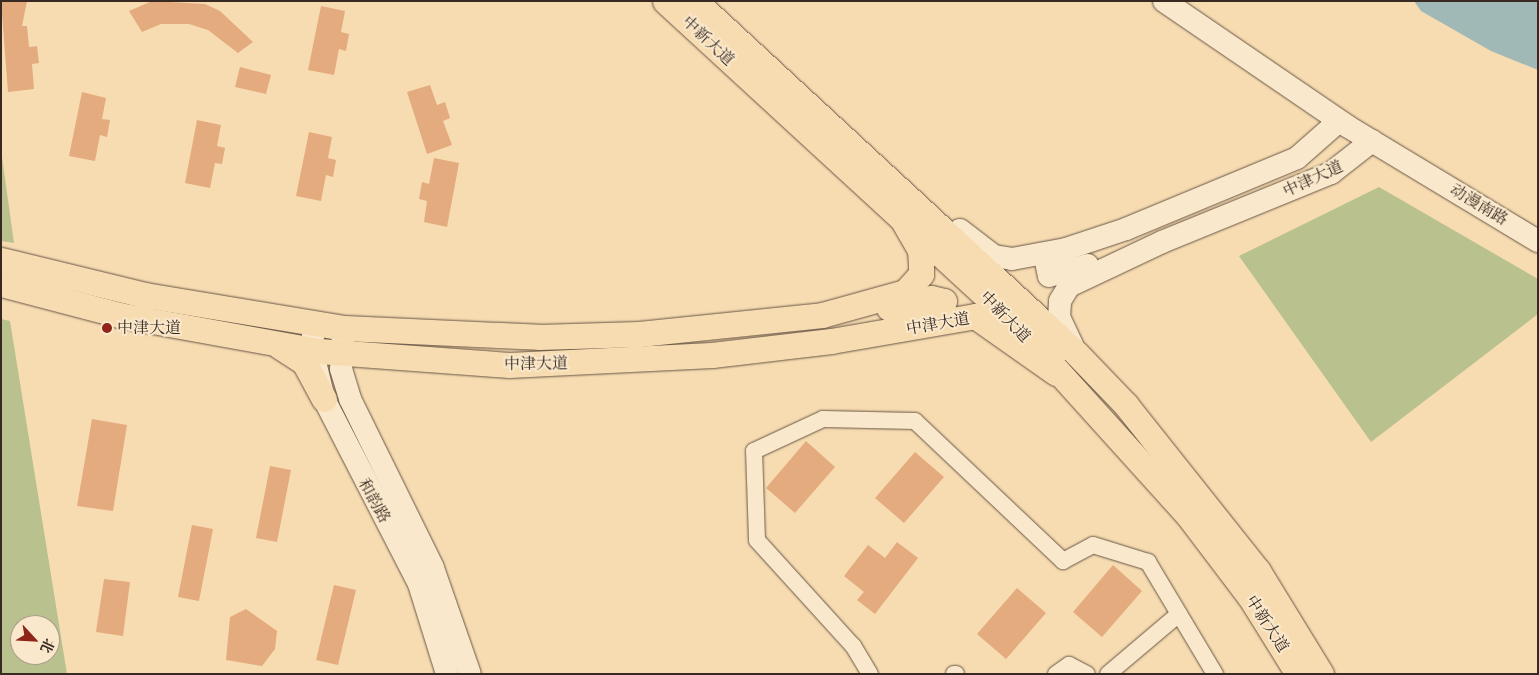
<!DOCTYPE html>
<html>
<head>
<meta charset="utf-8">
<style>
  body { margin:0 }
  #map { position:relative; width:1539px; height:675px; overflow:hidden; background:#f7dcb1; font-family:"EB Garamond","Noto Serif SC",serif }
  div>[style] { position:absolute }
  .green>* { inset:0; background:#b9c18e }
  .water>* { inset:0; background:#a1b9b6 }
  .building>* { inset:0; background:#e4ab7e }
  .roads { filter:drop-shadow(0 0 1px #685646) drop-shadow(0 0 1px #685646) }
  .street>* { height:16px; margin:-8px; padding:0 8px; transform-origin:8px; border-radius:8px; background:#fae8cc }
  .secondary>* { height:22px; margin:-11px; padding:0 11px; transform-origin:11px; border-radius:11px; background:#fae8cc }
  .primary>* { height:25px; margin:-12.5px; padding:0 12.5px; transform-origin:12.5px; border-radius:12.5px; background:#f7dcb1 }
  .dots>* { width:14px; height:14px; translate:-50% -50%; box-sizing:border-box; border:2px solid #fae8cc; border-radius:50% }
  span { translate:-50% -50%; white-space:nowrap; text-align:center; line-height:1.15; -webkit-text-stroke:4px #fae8cc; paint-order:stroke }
  .street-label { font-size:16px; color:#382a22 }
  .poi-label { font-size:16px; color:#382a22 }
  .left { translate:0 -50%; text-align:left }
  .frame { position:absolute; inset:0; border:2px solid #382a22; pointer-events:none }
  .north { position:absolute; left:10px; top:615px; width:50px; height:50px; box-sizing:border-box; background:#fae8cc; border:1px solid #ac9c88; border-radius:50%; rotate:115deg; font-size:14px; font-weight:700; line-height:20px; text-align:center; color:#382a22 }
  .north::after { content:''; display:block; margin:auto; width:18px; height:22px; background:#8f2418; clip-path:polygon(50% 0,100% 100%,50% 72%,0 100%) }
</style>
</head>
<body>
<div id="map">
  <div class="green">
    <div style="clip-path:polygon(1px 150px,14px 243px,1px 241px)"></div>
    <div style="clip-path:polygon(1379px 187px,1538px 279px,1538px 314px,1371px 442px,1239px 256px)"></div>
    <div style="clip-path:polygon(evenodd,1px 319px,10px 321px,67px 674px,1px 674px,1px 319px,20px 625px,50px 625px,50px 655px,20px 655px,20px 625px)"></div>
  </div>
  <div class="water">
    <div style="clip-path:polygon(1414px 1px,1538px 1px,1538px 70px,1491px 51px,1421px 11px)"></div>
  </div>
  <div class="building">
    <div style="clip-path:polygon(1px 1px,27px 1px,22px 26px,27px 26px,29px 47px,37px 46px,39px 63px,32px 64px,34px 89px,8px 92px)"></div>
    <div style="clip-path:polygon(152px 1px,205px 4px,220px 11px,253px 42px,238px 53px,208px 30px,189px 24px,161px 24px,142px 32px,129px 11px)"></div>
    <div style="clip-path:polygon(321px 6px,345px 11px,341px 32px,349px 34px,346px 51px,339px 49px,334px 75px,308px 70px)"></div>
    <div style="clip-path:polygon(240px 67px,271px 75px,266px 94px,235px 87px)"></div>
    <div style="clip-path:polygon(430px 85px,437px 105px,445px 102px,450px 118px,443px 121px,452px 145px,427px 154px,407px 92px)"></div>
    <div style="clip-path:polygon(82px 92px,106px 98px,102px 119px,110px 120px,107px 137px,100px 135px,95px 161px,69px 156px)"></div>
    <div style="clip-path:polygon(197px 120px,221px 125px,217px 146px,225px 148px,222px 164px,215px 163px,210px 188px,185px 183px)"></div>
    <div style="clip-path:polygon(309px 132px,332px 137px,328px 158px,336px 160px,333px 177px,326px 175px,321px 201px,296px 196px)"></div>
    <div style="clip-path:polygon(434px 158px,459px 163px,447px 227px,424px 222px,427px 201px,419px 199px,422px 182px,429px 184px)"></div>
    <div style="clip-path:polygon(92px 419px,127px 425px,113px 511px,77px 506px)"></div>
    <div style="clip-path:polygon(806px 441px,835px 467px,795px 513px,766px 488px)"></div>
    <div style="clip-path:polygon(915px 452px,944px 477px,904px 523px,875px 498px)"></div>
    <div style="clip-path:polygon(270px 466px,291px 470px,277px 542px,256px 538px)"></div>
    <div style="clip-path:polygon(192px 525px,213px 529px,199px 601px,178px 597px)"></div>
    <div style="clip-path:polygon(897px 542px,918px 558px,875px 614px,857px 600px,864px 592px,844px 576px,868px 545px,885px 558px)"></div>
    <div style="clip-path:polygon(1113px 565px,1142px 591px,1102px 637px,1073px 612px)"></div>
    <div style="clip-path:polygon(104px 579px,130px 582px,123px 636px,96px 632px)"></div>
    <div style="clip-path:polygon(334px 585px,356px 590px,338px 665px,316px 660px)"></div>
    <div style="clip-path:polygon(1017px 588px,1046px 613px,1006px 659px,977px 634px)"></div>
    <div style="clip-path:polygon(246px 609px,277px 631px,275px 649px,262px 666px,226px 660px,230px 617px)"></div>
  </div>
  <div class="roads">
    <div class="street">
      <div style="left:870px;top:674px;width:33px;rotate:-121deg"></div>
      <div style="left:853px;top:646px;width:143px;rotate:-132.2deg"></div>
      <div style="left:757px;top:540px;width:89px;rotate:-91.9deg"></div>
      <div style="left:754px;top:451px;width:76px;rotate:-24.9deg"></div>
      <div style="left:823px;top:419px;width:92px;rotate:1.2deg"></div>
      <div style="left:915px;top:421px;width:204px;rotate:43.4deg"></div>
      <div style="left:1063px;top:561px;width:34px;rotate:-28deg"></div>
      <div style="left:1093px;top:545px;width:58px;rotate:17.2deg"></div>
      <div style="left:1148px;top:562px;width:131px;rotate:59.1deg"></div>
      <div style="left:954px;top:674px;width:2px"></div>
      <div style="left:1056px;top:674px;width:16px;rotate:-35deg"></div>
      <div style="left:1069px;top:665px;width:20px;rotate:27deg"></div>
      <div style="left:1108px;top:674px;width:93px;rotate:-40.2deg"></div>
    </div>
    <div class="secondary">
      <div style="left:1164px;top:1px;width:222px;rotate:34.3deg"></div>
      <div style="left:1347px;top:126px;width:223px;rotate:31.1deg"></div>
      <div style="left:960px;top:230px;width:43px;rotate:37.4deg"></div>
      <div style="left:994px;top:256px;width:18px;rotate:9deg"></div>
      <div style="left:1012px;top:259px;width:55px;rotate:-10.5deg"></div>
      <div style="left:1066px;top:249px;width:63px;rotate:-18.4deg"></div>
      <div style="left:1126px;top:229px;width:185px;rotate:-22.5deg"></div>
      <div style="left:1297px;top:158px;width:56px;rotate:-41.4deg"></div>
      <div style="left:1065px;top:250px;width:22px;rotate:148deg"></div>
      <div style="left:1046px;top:262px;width:14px;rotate:78deg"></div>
      <div style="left:1049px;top:276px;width:40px;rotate:-16deg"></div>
      <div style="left:314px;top:325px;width:24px;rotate:95deg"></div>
      <div style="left:312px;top:349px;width:51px;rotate:76.5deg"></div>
      <div style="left:324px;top:399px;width:208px;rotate:62.8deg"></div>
      <div style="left:419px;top:584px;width:94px;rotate:72.7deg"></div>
      <div style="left:343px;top:334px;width:35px;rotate:93deg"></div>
      <div style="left:341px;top:369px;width:31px;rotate:73deg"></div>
      <div style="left:350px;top:399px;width:188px;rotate:63.8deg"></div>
      <div style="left:433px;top:568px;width:112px;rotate:70.8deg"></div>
      <div style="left:1074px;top:349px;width:35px;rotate:-115deg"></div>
      <div style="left:1059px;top:317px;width:16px;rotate:-86deg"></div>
      <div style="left:1060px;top:301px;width:17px;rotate:-59deg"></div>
      <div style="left:1069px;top:286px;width:103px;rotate:-25.3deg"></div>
      <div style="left:1162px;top:242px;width:183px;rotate:-22.2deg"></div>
      <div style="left:1331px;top:173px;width:52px;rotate:-38deg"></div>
    </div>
    <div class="primary">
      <div style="left:665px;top:1px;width:464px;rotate:42.6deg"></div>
      <div style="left:1007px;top:315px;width:268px;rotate:47.9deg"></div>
      <div style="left:1187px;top:514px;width:104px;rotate:52.8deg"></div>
      <div style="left:1250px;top:597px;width:91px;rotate:58.1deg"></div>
      <div style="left:695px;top:1px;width:520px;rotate:42.74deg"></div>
      <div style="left:1077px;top:354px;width:71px;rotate:46.1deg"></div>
      <div style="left:1126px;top:405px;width:212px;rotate:51.5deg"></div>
      <div style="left:1258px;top:571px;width:121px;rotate:58.5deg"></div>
      <div style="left:1px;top:260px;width:148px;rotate:13.7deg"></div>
      <div style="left:145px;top:295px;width:202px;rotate:9.4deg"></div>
      <div style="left:344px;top:328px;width:195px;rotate:2.6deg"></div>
      <div style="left:539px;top:337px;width:100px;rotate:-1.7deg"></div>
      <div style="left:639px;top:334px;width:184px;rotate:-5.9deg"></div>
      <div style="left:822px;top:315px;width:86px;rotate:-15.5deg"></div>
      <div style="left:905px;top:292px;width:24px;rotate:-48deg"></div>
      <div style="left:921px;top:274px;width:10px;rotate:-90deg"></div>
      <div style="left:921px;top:264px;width:14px;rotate:-94deg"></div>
      <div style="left:920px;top:250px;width:34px;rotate:-120deg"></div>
      <div style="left:1px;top:284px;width:122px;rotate:14.7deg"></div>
      <div style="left:119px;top:315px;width:203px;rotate:10.2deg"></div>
      <div style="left:319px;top:351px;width:191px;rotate:4.2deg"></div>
      <div style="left:509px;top:365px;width:203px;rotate:-2.8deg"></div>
      <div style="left:712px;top:355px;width:120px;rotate:-6.7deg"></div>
      <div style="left:831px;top:341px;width:146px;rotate:-9.8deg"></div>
      <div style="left:975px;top:316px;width:99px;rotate:35.1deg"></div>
      <div style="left:889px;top:308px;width:43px;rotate:-13.4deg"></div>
      <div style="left:931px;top:298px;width:13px;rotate:13deg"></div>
      <div style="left:944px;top:301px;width:11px;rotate:112deg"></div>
      <div style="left:940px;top:311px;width:26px;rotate:162deg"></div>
      <div style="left:279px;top:346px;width:30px;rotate:33deg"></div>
      <div style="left:304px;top:362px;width:42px;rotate:61.6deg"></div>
    </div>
  </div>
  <div class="dots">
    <div style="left:107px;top:328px;background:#8f2418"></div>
  </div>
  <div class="street-label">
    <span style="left:708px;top:41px;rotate:43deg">中新大道</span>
    <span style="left:1313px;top:179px;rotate:-25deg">中津大道</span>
    <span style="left:1479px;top:205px;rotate:31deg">动漫南路</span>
    <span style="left:1005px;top:317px;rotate:46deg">中新大道</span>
    <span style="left:938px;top:324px;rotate:-10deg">中津大道</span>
    <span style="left:536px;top:364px;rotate:-1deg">中津大道</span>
    <span style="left:374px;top:501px;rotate:61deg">和韵路</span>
    <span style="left:1267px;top:624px;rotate:57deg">中新大道</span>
  </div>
  <div class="poi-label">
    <span class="left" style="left:117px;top:328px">中津大道</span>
  </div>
  <div class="frame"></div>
  <div class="north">北</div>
</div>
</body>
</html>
